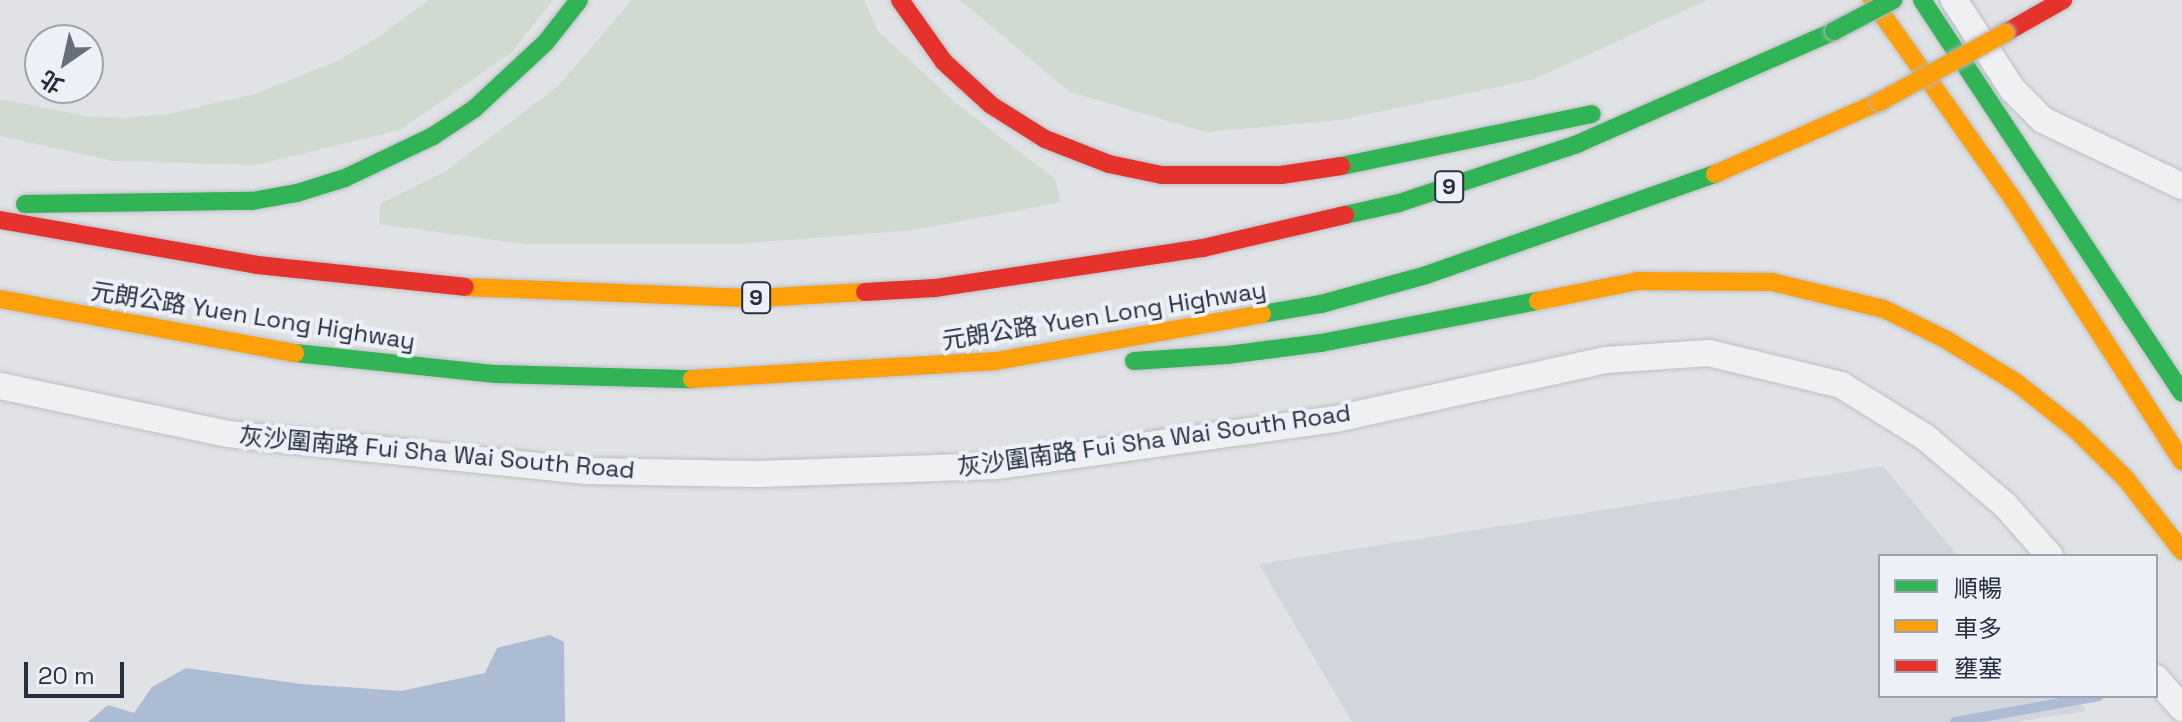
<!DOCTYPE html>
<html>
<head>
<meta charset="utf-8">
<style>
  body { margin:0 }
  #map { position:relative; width:2182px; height:722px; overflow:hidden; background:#e0e2e5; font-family:"Space Grotesk","Noto Sans TC",sans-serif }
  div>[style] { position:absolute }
  .built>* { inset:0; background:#d1d5dc }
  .green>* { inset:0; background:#d0dad0 }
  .water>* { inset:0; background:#acbdd3 }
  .stream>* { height:10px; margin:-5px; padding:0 5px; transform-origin:5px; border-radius:5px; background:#acbdd3 }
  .roads { filter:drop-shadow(0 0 2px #bec0c3) drop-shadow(0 0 2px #bec0c3) }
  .street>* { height:26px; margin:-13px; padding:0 13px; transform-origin:13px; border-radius:13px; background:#eff0f2 }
  .fast>* { height:18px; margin:-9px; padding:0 9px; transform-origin:9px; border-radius:9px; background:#30b455 }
  .slow>* { height:18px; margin:-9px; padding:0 9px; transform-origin:9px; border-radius:9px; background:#ff9f0a }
  .jam>* { height:18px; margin:-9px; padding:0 9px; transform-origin:9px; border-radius:9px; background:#e5322d }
  .bridges { filter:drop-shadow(0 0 2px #b2b5ba) drop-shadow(0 0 2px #b2b5ba) }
  .fast-bridge>* { height:18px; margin:-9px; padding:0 9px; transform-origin:9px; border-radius:9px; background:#30b455 }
  .slow-bridge>* { height:18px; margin:-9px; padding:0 9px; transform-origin:9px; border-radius:9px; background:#ff9f0a }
  span { translate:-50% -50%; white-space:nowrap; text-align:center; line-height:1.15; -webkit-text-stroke:8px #edf0f6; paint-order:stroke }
  .shield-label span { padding:2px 6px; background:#edf0f6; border:2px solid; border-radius:6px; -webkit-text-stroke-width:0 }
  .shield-label { font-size:22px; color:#262e40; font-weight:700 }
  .street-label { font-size:24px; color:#262e40 }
  .legend { position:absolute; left:1878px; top:554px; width:280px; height:144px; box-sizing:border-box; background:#edf0f6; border:2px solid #9da2ad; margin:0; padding:10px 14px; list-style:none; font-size:24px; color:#262e40 }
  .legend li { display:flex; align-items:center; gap:16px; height:40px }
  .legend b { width:40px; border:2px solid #9da2ad }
  .north { position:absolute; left:24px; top:24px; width:80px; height:80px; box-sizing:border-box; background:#edf0f6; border:2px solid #9da2ad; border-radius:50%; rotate:214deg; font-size:22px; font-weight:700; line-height:32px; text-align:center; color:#262e40 }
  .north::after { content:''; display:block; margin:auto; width:28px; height:36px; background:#676d7a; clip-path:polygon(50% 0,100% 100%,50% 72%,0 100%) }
  .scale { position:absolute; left:24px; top:662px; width:100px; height:36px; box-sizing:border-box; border:4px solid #262e40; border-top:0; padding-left:10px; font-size:24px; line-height:28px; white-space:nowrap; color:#262e40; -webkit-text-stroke:6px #edf0f6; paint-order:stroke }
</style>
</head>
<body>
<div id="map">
  <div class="built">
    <div style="clip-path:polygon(1883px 466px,1958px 556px,1880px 556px,1880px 696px,2075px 696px,2087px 711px,2014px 722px,1352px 722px,1259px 564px)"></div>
  </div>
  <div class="green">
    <div style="clip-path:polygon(429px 0,553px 0,512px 52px,400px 130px,255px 165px,113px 161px,0 136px,0 99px,86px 116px,124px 118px,168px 114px,255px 94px,337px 61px,375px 39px)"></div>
    <div style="clip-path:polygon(632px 0,864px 0,878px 31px,957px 104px,1055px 179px,1061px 202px,915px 230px,737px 244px,525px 244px,379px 224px,380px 204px,446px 171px,558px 86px)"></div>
    <div style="clip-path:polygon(960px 0,1707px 0,1535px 79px,1341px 120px,1206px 132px,1070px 92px)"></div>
  </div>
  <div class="water">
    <div style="clip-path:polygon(550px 635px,564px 642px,565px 722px,88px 722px,108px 705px,134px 713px,152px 687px,186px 668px,302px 684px,401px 691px,485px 673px,497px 648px)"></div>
  </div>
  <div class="stream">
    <div style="left:1955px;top:722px;width:146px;rotate:-10.2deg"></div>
  </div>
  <div class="roads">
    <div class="street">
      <div style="left:1954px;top:0;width:108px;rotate:56.8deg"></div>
      <div style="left:2013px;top:90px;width:42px;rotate:45deg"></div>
      <div style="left:2043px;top:120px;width:154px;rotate:25.4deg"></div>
      <div style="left:0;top:386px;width:233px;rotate:11.9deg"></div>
      <div style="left:228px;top:434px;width:360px;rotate:5.9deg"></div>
      <div style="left:586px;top:471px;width:172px;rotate:1deg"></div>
      <div style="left:758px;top:474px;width:238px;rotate:-1.9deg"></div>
      <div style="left:996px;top:466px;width:347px;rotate:-7.9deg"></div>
      <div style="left:1340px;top:418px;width:272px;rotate:-12.3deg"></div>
      <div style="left:1606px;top:360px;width:103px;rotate:-3.9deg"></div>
      <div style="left:1709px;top:353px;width:136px;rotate:13.6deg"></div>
      <div style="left:1841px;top:385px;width:99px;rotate:31.8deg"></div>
      <div style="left:1925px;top:437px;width:105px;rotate:40.4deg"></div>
      <div style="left:2005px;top:505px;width:68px;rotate:48.6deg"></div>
      <div style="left:2156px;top:678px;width:40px;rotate:49deg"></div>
    </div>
    <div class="fast">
      <div style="left:1922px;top:0;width:471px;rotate:56.5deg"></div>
      <div style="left:1341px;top:166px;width:256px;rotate:-11.7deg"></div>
      <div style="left:25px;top:204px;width:227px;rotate:-0.8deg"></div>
      <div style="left:252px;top:201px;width:46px;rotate:-10.1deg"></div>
      <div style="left:297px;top:193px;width:50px;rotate:-17.4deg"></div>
      <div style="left:345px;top:178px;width:98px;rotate:-25.5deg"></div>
      <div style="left:433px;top:136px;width:49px;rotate:-33.4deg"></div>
      <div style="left:474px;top:109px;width:98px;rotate:-42.9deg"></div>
      <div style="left:546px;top:42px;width:53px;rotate:-51.8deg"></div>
      <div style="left:1345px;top:215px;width:55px;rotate:-12.5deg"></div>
      <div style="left:1399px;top:203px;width:188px;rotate:-18.3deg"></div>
      <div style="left:1577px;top:144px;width:281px;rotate:-23.7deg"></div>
      <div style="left:1262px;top:314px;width:60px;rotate:-9.6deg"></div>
      <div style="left:1321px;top:304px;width:109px;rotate:-15.4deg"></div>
      <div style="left:1426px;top:275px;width:306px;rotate:-19.3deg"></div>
      <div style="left:295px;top:353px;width:202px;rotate:6deg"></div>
      <div style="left:496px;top:374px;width:196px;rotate:1.5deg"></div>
      <div style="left:1134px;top:361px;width:93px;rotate:-3.7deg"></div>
      <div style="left:1227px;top:355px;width:95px;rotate:-7.3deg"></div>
      <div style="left:1321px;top:343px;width:221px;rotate:-11deg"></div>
    </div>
    <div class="slow">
      <div style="left:1872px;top:0;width:251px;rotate:54.7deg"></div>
      <div style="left:2017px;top:205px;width:305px;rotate:57.2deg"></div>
      <div style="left:1715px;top:174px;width:179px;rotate:-23.7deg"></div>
      <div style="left:465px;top:287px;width:290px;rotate:2.2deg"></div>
      <div style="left:755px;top:298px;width:110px;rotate:-3.1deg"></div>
      <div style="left:0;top:299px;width:300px;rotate:10.4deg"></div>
      <div style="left:1538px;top:301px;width:102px;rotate:-11.3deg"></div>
      <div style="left:1638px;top:281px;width:134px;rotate:0.4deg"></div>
      <div style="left:1772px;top:282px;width:115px;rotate:13.6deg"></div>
      <div style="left:1884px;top:309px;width:68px;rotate:26.2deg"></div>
      <div style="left:1945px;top:339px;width:84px;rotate:31.4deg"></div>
      <div style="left:2017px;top:383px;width:75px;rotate:38.5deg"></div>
      <div style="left:2076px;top:430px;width:69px;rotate:44.4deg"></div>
      <div style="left:2125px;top:478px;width:93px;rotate:52deg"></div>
      <div style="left:692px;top:379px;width:305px;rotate:-3.4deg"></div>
      <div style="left:996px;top:361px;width:270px;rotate:-10deg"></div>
    </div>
    <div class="jam">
      <div style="left:900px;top:0;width:76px;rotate:54.6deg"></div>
      <div style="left:944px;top:62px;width:64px;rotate:42.5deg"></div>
      <div style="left:991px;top:105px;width:64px;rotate:32.2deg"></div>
      <div style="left:1045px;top:139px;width:69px;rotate:21.3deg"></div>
      <div style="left:1109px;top:164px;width:54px;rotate:11.7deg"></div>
      <div style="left:1162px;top:175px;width:119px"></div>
      <div style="left:1281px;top:175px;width:61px;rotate:-8.5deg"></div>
      <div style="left:2005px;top:33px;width:67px;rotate:-29.6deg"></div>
      <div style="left:0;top:220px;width:261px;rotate:9.9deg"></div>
      <div style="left:257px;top:265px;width:209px;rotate:6deg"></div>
      <div style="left:865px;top:292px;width:70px;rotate:-3.3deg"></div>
      <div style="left:935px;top:288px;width:271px;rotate:-8.5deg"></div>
      <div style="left:1203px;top:248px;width:146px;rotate:-13.1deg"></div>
    </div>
  </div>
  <div class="bridges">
    <div class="fast-bridge">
      <div style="left:1834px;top:31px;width:67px;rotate:-27.7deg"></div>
    </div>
    <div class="slow-bridge">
      <div style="left:1879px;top:102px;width:144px;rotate:-28.7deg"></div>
    </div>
  </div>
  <div class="shield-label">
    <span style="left:1449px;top:187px">9</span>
    <span style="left:756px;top:298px">9</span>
  </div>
  <div class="street-label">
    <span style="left:1104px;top:315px;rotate:-9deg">元朗公路 Yuen Long Highway</span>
    <span style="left:253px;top:316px;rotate:9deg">元朗公路 Yuen Long Highway</span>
    <span style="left:1154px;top:440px;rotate:-8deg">灰沙圍南路 Fui Sha Wai South Road</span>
    <span style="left:437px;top:453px;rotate:5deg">灰沙圍南路 Fui Sha Wai South Road</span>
  </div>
  <ul class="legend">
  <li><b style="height:10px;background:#30b455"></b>順暢</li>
  <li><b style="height:10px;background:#ff9f0a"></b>車多</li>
  <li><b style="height:10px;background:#e5322d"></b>壅塞</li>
  </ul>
  <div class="north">北</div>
  <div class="scale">20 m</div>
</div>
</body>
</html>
